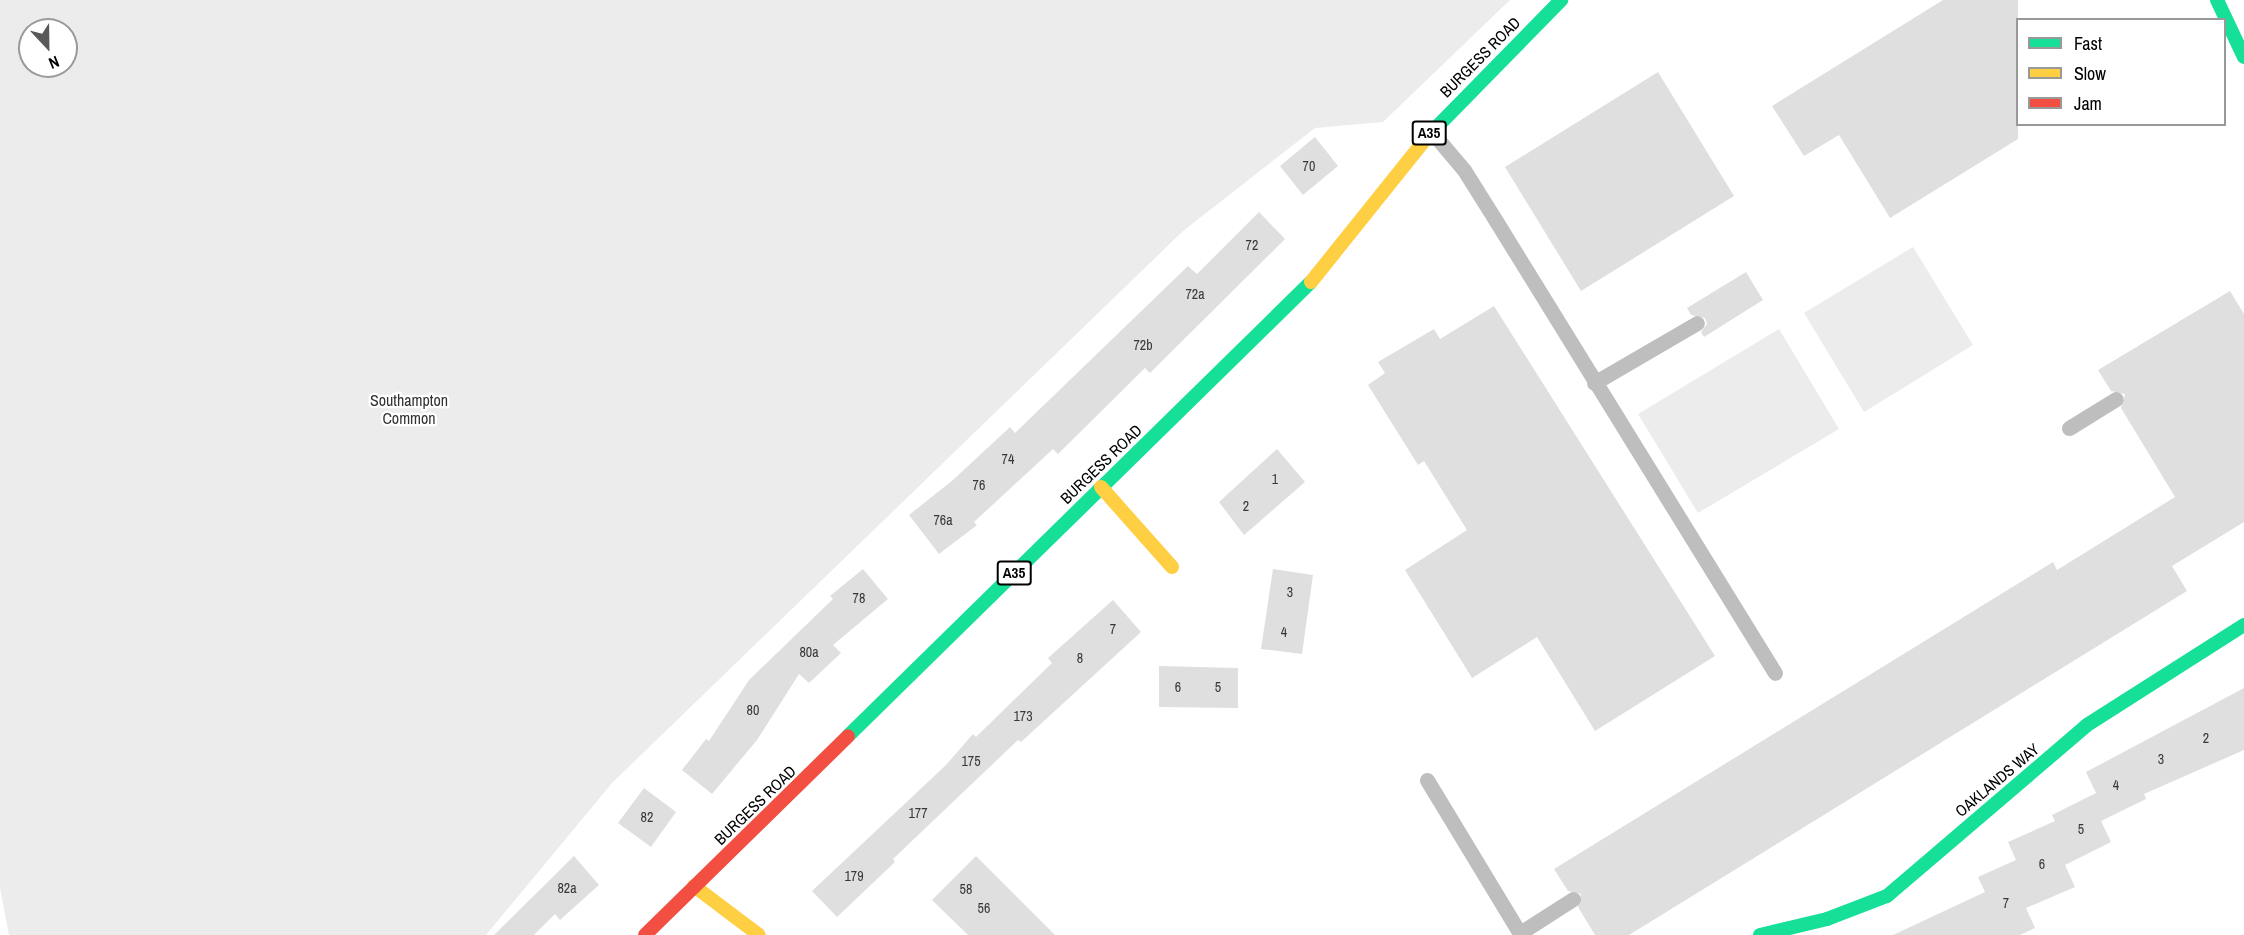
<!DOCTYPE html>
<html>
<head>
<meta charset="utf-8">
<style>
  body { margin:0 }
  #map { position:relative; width:2244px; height:935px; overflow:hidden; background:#fff; font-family:"Archivo Narrow",sans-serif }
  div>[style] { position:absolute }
  .green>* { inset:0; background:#ececec }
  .building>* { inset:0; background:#dfdfdf }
  .lane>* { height:15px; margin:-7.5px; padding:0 7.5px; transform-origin:7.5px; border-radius:7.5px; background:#bebebe }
  .fast>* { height:14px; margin:-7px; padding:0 7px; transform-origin:7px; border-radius:7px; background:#16e098 }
  .slow>* { height:14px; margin:-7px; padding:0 7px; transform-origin:7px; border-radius:7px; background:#ffcf43 }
  .jam>* { height:14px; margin:-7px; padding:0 7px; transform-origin:7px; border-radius:7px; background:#f24e42 }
  span { translate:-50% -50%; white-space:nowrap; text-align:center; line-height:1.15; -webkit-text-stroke:4.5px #fff; paint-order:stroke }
  .number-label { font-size:14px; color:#383838 }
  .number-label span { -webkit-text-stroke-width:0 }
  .shield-label span { padding:2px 4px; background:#fff; border:2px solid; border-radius:4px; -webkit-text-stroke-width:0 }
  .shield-label { font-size:15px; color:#000; font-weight:700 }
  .street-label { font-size:16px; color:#000 }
  .park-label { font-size:16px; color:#333 }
  .legend { position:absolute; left:2016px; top:18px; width:210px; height:108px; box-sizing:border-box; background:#fff; border:2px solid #999; margin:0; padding:8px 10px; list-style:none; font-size:18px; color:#000 }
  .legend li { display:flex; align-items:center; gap:12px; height:30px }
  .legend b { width:30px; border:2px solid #999 }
  .north { position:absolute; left:18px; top:18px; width:60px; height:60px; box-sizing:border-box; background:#fff; border:2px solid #999; border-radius:50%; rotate:158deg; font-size:16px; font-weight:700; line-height:24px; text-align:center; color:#000 }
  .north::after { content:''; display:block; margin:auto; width:21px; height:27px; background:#595959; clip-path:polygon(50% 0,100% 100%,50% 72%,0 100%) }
</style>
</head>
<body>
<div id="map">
  <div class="green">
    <div style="clip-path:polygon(evenodd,0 0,1510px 0,1383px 122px,1315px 128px,1183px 231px,612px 783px,486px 935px,9px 935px,0 888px,0 0,30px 30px,66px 30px,66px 66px,30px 66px,30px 30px)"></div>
    <div style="clip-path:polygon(1913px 247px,1973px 345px,1864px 412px,1804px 313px)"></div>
    <div style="clip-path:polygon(1779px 329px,1839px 429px,1698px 513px,1638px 414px)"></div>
  </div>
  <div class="building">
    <div style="clip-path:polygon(1943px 0,2018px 0,2018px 139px,1890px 218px,1839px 135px,1804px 156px,1772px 106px)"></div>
    <div style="clip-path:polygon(1658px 72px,1734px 196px,1581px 291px,1505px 167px)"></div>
    <div style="clip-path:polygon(1315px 137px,1338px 166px,1303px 195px,1280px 166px)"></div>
    <div style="clip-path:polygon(1259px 212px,1285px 239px,1150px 373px,1145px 368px,1058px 454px,1053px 449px,974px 522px,977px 525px,939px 554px,909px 515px,953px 480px,1010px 427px,1015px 433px,1188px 266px,1197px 274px)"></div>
    <div style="clip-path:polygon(1746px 272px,1763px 300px,1704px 337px,1701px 332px,1707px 324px,1705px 318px,1691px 315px,1687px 308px)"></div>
    <div style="clip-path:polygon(2230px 291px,2244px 314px,2244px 522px,2172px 566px,2187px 591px,1629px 935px,1595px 935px,1578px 907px,1581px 894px,1568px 891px,1554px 869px,2053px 562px,2057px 570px,2175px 497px,2121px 408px,2125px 394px,2111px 391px,2098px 370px)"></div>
    <div style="clip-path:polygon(1494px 306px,1715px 656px,1595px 731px,1537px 637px,1472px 678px,1405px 570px,1467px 530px,1424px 461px,1418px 465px,1368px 385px,1385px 373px,1378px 362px,1434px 329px,1440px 339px)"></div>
    <div style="clip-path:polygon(1277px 449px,1305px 482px,1244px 535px,1219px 502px)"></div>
    <div style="clip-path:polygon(863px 569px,888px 599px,833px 645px,841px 653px,809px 683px,799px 674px,757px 740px,712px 794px,682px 770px,706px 739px,709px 741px,749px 680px,833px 599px,830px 596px)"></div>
    <div style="clip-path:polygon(1273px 569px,1313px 575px,1302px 654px,1261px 649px)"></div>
    <div style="clip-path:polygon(1113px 600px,1141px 632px,1021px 742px,1018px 740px,893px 859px,895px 862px,837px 917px,812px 891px,946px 765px,973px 734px,976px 737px,1052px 663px,1048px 658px)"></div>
    <div style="clip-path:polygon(1159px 666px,1238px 668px,1238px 708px,1159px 707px)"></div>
    <div style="clip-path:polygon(2244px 688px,2244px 750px,2144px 794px,2146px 799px,2101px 821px,2111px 842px,2065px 865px,2075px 887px,2026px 908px,2035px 928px,2020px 935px,1893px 935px,1985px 892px,1978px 877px,2016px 860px,2008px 842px,2055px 821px,2052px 815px,2096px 793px,2086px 772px)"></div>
    <div style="clip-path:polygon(644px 788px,676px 812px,651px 847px,618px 823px)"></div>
    <div style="clip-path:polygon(574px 856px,599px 885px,560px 920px,555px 914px,534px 935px,494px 935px)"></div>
    <div style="clip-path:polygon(976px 856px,1055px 935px,968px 935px,932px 900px)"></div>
  </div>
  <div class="lane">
    <div style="left:1431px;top:131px;width:51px;rotate:49.8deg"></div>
    <div style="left:1464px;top:170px;width:60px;rotate:57.9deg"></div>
    <div style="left:1496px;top:221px;width:531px;rotate:58.31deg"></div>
    <div style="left:1594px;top:383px;width:119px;rotate:-30.2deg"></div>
    <div style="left:2069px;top:428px;width:55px;rotate:-31.7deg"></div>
    <div style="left:1427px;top:780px;width:181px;rotate:58.8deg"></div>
    <div style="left:1520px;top:933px;width:63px;rotate:-32.7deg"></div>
  </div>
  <div class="fast">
    <div style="left:2217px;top:0;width:63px;rotate:64.7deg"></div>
    <div style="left:1427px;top:137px;width:192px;rotate:-45.6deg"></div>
    <div style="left:848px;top:736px;width:648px;rotate:-44.44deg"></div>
    <div style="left:1760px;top:935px;width:69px;rotate:-13.4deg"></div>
    <div style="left:1827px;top:919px;width:64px;rotate:-21deg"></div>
    <div style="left:1887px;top:896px;width:263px;rotate:-40.5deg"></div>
    <div style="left:2087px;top:725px;width:186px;rotate:-32.5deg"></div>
  </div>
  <div class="slow">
    <div style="left:1311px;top:282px;width:186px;rotate:-51.3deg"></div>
    <div style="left:1101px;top:487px;width:107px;rotate:48.4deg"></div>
    <div style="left:694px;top:886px;width:81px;rotate:37deg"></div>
  </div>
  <div class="jam">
    <div style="left:645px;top:935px;width:284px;rotate:-44.4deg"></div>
  </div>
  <div class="number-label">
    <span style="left:1309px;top:166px">70</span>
    <span style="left:1252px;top:245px">72</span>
    <span style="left:1195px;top:294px">72a</span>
    <span style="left:1143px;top:345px">72b</span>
    <span style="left:1008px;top:459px">74</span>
    <span style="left:1275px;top:479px">1</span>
    <span style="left:979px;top:485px">76</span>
    <span style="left:1246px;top:506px">2</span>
    <span style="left:943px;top:520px">76a</span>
    <span style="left:1290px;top:592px">3</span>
    <span style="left:859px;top:598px">78</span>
    <span style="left:1113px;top:629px">7</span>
    <span style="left:1284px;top:632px">4</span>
    <span style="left:809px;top:652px">80a</span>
    <span style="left:1080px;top:658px">8</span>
    <span style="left:1178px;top:687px">6</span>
    <span style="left:1218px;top:687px">5</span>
    <span style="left:753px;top:710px">80</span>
    <span style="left:1023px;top:716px">173</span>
    <span style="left:2206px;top:738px">2</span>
    <span style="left:2161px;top:759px">3</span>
    <span style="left:971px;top:761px">175</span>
    <span style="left:2116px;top:785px">4</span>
    <span style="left:918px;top:813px">177</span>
    <span style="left:647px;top:817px">82</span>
    <span style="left:2081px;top:829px">5</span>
    <span style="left:2042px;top:864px">6</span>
    <span style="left:854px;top:876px">179</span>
    <span style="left:567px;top:888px">82a</span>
    <span style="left:966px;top:889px">58</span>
    <span style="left:2006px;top:903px">7</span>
    <span style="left:984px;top:908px">56</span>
  </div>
  <div class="shield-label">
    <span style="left:1429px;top:133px">A35</span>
    <span style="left:1014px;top:573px">A35</span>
  </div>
  <div class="street-label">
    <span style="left:1480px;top:57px;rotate:-45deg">BURGESS ROAD</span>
    <span style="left:1101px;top:464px;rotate:-44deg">BURGESS ROAD</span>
    <span style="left:1997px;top:780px;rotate:-40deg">OAKLANDS WAY</span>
    <span style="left:755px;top:805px;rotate:-44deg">BURGESS ROAD</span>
  </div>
  <div class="park-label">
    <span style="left:409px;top:409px">Southampton<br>Common</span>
  </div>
  <ul class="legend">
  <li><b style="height:8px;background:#16e098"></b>Fast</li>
  <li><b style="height:8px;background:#ffcf43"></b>Slow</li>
  <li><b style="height:8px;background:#f24e42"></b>Jam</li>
  </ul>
  <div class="north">N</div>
</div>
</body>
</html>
